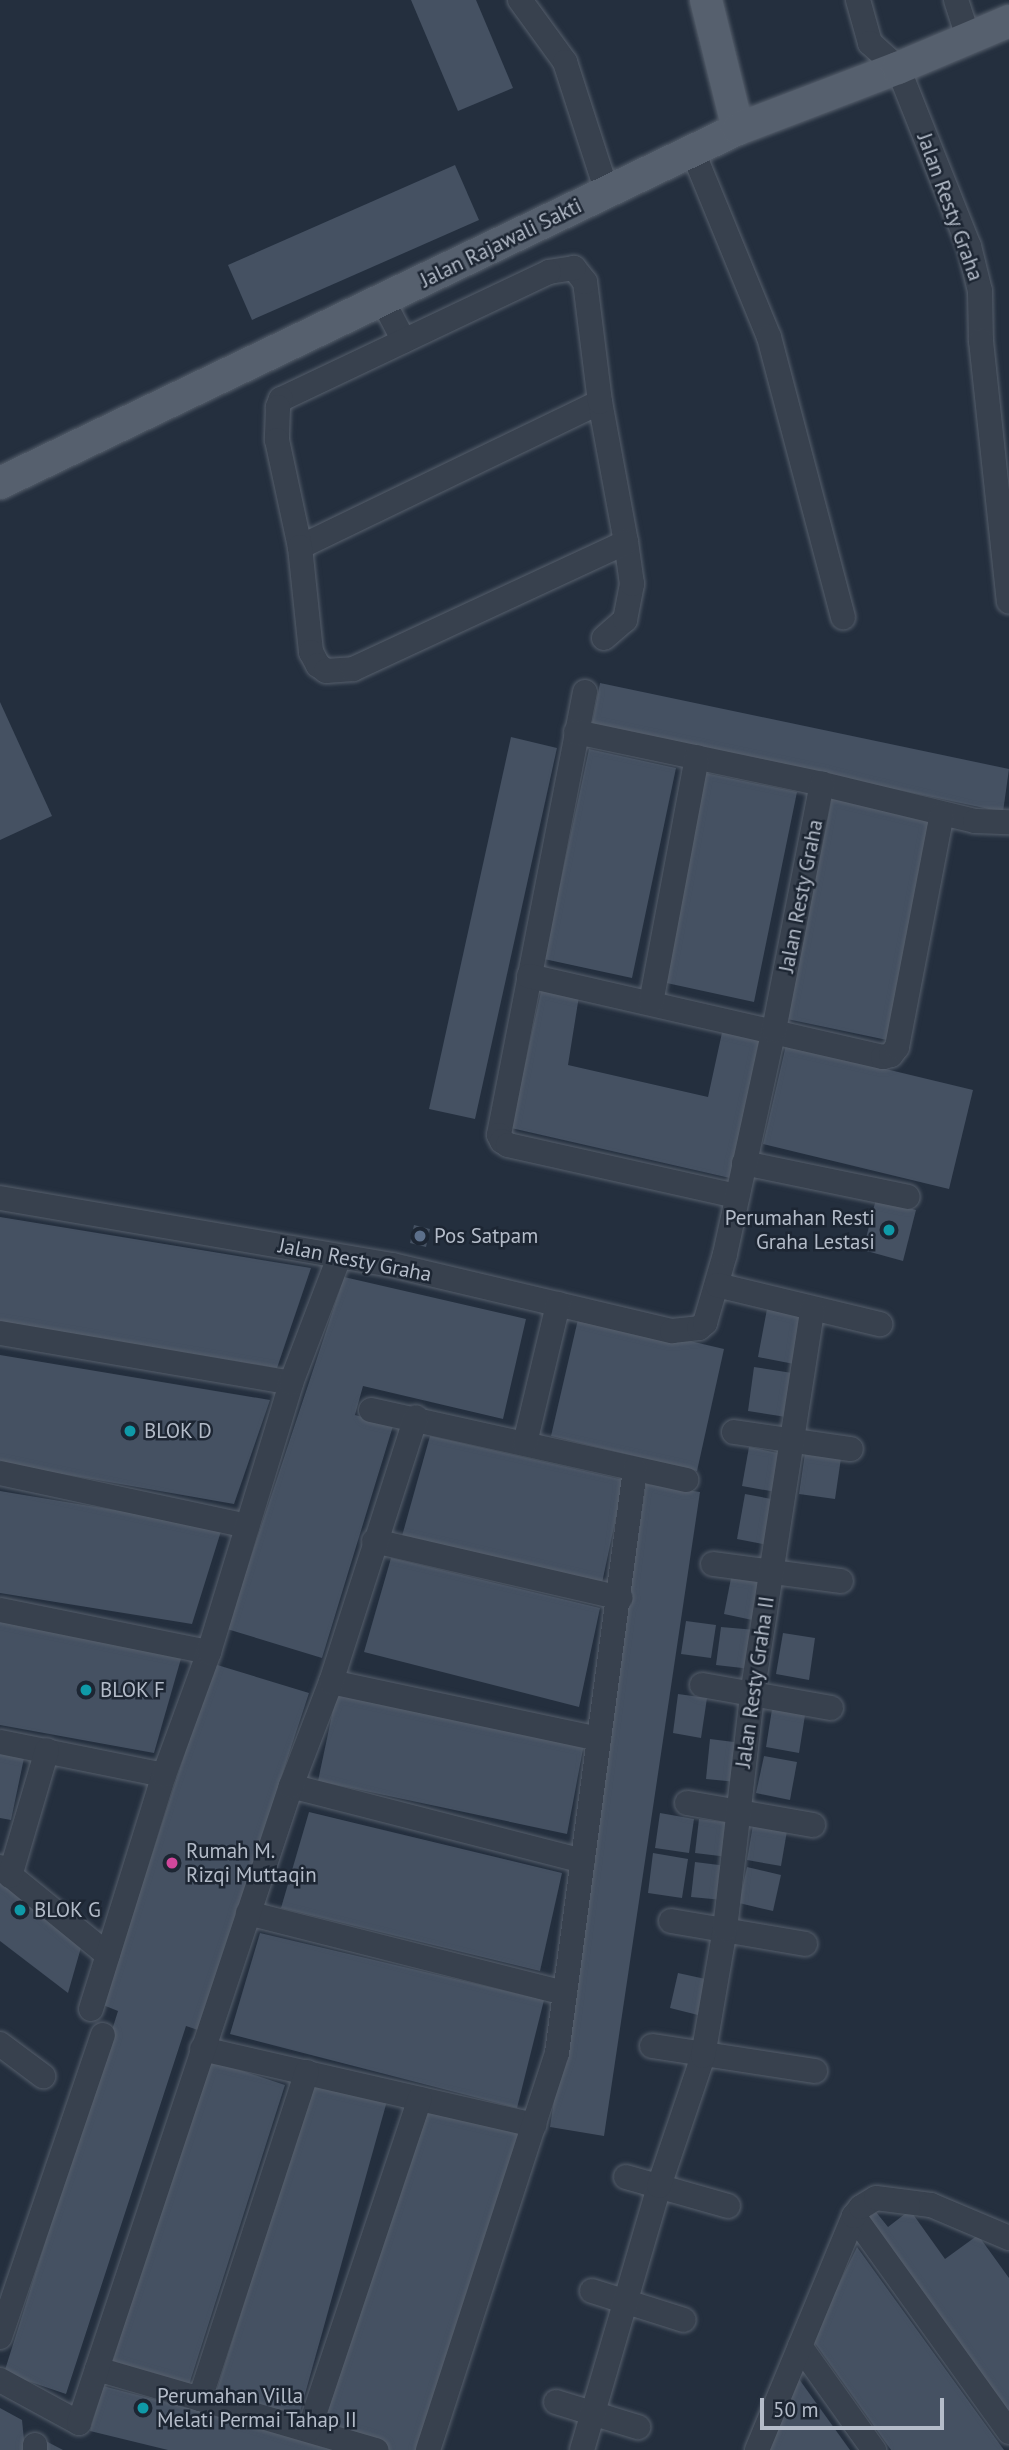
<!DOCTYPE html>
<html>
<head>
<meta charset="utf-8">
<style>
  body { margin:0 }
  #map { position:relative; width:1009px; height:2450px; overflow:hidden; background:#242f3e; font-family:"PT Sans",sans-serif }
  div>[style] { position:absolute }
  .building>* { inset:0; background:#455162 }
  .roads { filter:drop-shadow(0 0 2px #565f6c) drop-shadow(0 0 2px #565f6c) }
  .minor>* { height:24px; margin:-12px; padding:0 12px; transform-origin:12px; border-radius:12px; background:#38414e }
  .major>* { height:32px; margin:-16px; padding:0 16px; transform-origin:16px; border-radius:16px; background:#56606e }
  .dots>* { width:19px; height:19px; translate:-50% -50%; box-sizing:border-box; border:4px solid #1d2633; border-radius:50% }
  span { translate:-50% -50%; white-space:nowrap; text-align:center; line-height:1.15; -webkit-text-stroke:5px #1d2633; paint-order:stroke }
  .street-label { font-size:21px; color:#b4bcc9 }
  .poi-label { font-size:21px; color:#b4bcc9 }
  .right { translate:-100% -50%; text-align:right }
  .left { translate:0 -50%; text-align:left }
  .scale { position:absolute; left:760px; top:2398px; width:184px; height:32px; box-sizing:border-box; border:4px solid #b4bcc9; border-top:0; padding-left:9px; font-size:21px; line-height:24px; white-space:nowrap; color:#b4bcc9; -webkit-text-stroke:5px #1d2633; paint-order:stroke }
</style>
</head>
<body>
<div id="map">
  <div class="building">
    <div style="clip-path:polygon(411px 0,476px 0,513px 88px,458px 111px)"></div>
    <div style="clip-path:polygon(455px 165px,479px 220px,252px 320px,228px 265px)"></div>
    <div style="clip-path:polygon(600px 683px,1009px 769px,1003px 812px,592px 725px)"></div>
    <div style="clip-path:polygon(0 702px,52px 816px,0 840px)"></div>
    <div style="clip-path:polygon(511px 737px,557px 748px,475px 1119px,429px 1109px)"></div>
    <div style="clip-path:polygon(589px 749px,676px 768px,632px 978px,544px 959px)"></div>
    <div style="clip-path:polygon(705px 773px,797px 792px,754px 1002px,662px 982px)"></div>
    <div style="clip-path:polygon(832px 798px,932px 819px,887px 1040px,787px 1019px)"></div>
    <div style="clip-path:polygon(542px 987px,579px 996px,568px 1065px,708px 1097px,723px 1028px,760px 1036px,730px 1178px,511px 1128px)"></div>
    <div style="clip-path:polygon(786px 1045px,973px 1090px,949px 1189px,763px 1144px)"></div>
    <div style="clip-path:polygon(876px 1199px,916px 1210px,903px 1261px,863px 1250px)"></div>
    <div style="clip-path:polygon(0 1217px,311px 1268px,277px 1368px,0 1321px)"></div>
    <div style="clip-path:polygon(414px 1225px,430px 1229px,426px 1247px,410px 1243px)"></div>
    <div style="clip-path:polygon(344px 1277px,526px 1319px,503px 1419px,363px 1386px,355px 1415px,393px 1426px,322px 1658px,227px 1629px)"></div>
    <div style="clip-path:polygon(767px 1309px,803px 1317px,794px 1364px,758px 1357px)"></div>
    <div style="clip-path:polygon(579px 1315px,724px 1349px,697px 1471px,551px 1436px)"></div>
    <div style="clip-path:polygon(0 1355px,270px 1400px,234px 1504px,0 1463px)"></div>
    <div style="clip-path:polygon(754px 1367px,792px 1373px,786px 1417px,748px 1411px)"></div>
    <div style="clip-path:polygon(430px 1436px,624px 1480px,602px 1583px,402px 1536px)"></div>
    <div style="clip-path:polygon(749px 1447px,783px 1454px,776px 1492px,742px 1486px)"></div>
    <div style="clip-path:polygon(805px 1453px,841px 1458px,835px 1499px,799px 1494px)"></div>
    <div style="clip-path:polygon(646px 1484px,700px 1492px,604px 2136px,550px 2127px)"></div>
    <div style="clip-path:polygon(0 1491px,222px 1528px,192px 1624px,0 1593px)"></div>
    <div style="clip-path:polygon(745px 1494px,777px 1500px,768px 1545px,737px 1539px)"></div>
    <div style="clip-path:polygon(391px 1558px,600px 1608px,579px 1707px,364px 1652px)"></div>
    <div style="clip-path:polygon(732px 1573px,765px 1580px,757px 1621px,724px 1614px)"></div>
    <div style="clip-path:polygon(686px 1621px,716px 1625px,711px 1658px,681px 1654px)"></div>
    <div style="clip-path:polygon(0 1622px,182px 1655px,154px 1753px,0 1725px)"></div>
    <div style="clip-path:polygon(721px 1627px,756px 1630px,751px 1669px,716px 1665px)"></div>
    <div style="clip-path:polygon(783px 1633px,815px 1638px,809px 1680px,776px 1674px)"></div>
    <div style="clip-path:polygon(214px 1664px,309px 1693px,198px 2030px,186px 2026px,66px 2394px,4px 2373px,118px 2011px,103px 2005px)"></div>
    <div style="clip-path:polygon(337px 1691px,584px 1744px,567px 1834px,318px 1781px)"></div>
    <div style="clip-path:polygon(678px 1694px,707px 1698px,701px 1738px,673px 1733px)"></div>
    <div style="clip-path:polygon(773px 1703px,806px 1709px,799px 1753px,766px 1747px)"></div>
    <div style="clip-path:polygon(710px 1739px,742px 1743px,737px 1782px,706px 1779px)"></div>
    <div style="clip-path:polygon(0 1753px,24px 1758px,11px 1820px,0 1818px)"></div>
    <div style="clip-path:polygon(764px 1756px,797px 1762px,790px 1800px,756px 1793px)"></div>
    <div style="clip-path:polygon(309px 1812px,562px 1873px,540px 1971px,281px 1908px)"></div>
    <div style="clip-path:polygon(660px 1813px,694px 1819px,689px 1853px,655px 1848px)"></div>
    <div style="clip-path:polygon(699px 1819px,731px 1823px,728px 1857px,695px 1853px)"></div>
    <div style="clip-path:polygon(754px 1819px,788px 1825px,781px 1866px,747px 1860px)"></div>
    <div style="clip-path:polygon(653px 1853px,688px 1859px,682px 1898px,648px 1893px)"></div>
    <div style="clip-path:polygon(695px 1862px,727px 1866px,723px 1900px,691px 1897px)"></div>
    <div style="clip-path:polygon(747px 1867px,781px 1875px,773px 1911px,739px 1903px)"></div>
    <div style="clip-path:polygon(0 1879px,82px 1944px,68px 1993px,0 1941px)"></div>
    <div style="clip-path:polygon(260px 1933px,544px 2000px,517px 2108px,230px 2034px)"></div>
    <div style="clip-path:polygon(678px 1973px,710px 1980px,702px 2016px,670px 2008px)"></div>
    <div style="clip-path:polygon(209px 2060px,285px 2085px,188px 2388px,112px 2363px)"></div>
    <div style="clip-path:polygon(313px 2083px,387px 2101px,298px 2419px,216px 2393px)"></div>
    <div style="clip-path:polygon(422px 2103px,529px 2128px,426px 2450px,390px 2450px,313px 2429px)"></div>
    <div style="clip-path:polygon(910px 2210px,945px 2259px,978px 2235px,1009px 2278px,1009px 2425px,863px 2222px,876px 2212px,888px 2227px)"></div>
    <div style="clip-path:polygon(857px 2247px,1004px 2450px,891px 2450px,812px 2339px)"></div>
    <div style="clip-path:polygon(799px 2379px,850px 2450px,766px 2450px)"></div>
    <div style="clip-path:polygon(103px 2386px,345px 2449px,345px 2450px,168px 2450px,90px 2431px)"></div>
    <div style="clip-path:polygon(0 2408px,22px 2420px,25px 2450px,0 2450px)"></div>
    <div style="clip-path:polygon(40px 2438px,63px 2450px,42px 2450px)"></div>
  </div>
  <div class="roads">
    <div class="minor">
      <div style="left:520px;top:0;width:77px;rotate:54deg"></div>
      <div style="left:565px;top:62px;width:137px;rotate:72.1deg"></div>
      <div style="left:858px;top:0;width:45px;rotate:74.4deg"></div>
      <div style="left:870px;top:43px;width:38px;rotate:42deg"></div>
      <div style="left:898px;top:68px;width:192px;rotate:68.3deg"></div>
      <div style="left:969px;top:246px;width:46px;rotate:76.3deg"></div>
      <div style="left:980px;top:291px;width:50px;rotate:88.9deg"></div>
      <div style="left:981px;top:341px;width:262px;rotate:83.9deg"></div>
      <div style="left:956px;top:0;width:38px;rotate:72deg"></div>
      <div style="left:693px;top:152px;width:200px;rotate:67.7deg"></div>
      <div style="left:769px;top:337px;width:290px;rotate:75.2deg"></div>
      <div style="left:382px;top:299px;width:47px;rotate:62.4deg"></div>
      <div style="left:300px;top:547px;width:333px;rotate:-25.8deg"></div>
      <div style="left:604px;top:638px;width:28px;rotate:-41deg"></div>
      <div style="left:625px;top:620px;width:37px;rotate:-79deg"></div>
      <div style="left:632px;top:584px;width:42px;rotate:-98.1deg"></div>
      <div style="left:626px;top:542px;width:142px;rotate:-100.5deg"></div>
      <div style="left:600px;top:402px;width:121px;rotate:-97.1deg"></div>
      <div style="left:585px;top:282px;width:18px;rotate:-128deg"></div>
      <div style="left:574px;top:268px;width:25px;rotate:171deg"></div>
      <div style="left:549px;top:272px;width:297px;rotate:154.6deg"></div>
      <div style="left:281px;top:399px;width:9px;rotate:111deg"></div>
      <div style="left:278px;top:407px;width:33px;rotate:92deg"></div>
      <div style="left:277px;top:440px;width:109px;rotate:77.9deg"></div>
      <div style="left:300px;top:547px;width:106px;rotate:84deg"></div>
      <div style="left:311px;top:652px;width:15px;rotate:62deg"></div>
      <div style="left:318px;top:665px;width:10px;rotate:37deg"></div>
      <div style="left:326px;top:671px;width:27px;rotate:-4deg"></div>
      <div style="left:353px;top:669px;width:301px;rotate:-24.9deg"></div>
      <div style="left:585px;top:692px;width:451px;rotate:101deg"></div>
      <div style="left:499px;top:1135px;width:7px;rotate:63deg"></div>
      <div style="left:502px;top:1141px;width:7px;rotate:34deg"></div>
      <div style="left:508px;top:1145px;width:235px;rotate:12.6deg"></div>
      <div style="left:576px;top:732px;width:251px;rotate:11.9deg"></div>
      <div style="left:822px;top:784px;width:157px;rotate:13.6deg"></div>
      <div style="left:975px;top:821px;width:34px;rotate:2deg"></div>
      <div style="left:529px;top:976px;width:363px;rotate:12.9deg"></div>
      <div style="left:883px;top:1057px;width:8px;rotate:-14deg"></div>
      <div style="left:891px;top:1055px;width:10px;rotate:-53deg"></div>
      <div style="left:897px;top:1047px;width:237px;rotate:-79.1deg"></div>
      <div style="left:651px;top:1003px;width:250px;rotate:-79.4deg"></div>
      <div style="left:744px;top:1163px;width:167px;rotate:11.7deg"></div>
      <div style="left:0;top:1198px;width:398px;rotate:9.7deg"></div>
      <div style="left:392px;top:1265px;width:288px;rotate:13.3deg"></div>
      <div style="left:672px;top:1331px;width:27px;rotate:-6deg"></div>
      <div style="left:699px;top:1328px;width:8px;rotate:-40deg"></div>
      <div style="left:705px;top:1323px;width:72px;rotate:-73.8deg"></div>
      <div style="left:725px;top:1254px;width:229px;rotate:-77.7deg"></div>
      <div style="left:774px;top:1030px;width:251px;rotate:-79deg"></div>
      <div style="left:717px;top:1285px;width:168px;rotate:13.5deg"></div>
      <div style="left:0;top:1333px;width:295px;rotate:9.7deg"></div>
      <div style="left:371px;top:1410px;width:323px;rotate:12.5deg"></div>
      <div style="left:734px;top:1432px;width:118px;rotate:8.3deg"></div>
      <div style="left:525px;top:1443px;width:143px;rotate:-76.6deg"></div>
      <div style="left:0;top:1473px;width:253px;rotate:12.1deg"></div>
      <div style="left:374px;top:1541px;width:253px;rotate:13deg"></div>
      <div style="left:713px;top:1564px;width:129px;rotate:7.6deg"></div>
      <div style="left:0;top:1610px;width:213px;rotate:11.4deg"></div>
      <div style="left:331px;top:1682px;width:274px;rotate:12deg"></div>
      <div style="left:702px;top:1685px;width:131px;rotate:10.1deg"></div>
      <div style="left:0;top:1742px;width:167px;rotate:11.4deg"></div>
      <div style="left:291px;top:1786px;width:301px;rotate:14.4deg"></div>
      <div style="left:687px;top:1803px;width:128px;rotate:9.9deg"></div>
      <div style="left:0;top:1867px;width:139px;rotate:39.2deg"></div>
      <div style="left:10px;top:1876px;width:131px;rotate:-73.6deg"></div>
      <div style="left:248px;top:1913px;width:327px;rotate:14.2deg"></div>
      <div style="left:671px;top:1921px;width:136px;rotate:9.7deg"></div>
      <div style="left:91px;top:2009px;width:245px;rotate:-72.7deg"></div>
      <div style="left:164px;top:1775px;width:131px;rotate:-69.9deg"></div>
      <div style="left:209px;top:1652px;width:281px;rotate:-73deg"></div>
      <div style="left:291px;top:1383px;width:135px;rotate:-69.1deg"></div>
      <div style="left:0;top:2044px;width:54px;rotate:36.7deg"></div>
      <div style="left:652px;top:2046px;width:165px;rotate:8.7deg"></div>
      <div style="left:202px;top:2049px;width:341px;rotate:12.9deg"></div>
      <div style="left:626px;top:2177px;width:106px;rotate:15.9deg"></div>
      <div style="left:854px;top:2216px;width:266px;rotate:54.3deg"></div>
      <div style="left:592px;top:2291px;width:96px;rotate:17.5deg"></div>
      <div style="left:0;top:2337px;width:319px;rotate:-71.2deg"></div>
      <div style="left:800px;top:2346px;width:128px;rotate:54.6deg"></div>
      <div style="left:97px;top:2369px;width:291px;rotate:16.2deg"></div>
      <div style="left:0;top:2380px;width:90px;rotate:28.6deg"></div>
      <div style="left:79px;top:2423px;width:671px;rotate:-71.59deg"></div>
      <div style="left:291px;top:1786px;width:111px;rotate:-69deg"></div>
      <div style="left:331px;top:1682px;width:278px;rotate:-72.2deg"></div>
      <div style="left:200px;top:2399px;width:344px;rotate:-71.9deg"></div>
      <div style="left:556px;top:2402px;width:86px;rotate:17deg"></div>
      <div style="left:309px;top:2430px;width:349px;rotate:-71.5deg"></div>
      <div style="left:35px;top:2445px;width:5px;rotate:90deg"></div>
      <div style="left:428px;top:2450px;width:417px;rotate:-72deg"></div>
      <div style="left:557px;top:2053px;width:589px;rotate:-82.39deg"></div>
      <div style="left:582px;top:2450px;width:275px;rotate:-73.7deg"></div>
      <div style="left:659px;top:2186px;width:137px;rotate:-71.3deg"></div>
      <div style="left:703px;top:2056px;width:129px;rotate:-80.2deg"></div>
      <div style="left:725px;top:1929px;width:236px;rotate:-83.4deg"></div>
      <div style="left:752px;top:1695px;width:390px;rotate:-81.1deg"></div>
      <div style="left:757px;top:2450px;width:253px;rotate:-67.5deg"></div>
      <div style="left:854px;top:2216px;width:11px;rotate:-52deg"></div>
      <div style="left:861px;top:2207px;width:17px;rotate:-31deg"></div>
      <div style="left:876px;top:2198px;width:55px;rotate:7.3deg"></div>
      <div style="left:931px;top:2205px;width:85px;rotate:22.9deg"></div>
    </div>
    <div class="major">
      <div style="left:706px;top:0;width:133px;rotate:76.1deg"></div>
      <div style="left:0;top:483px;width:819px;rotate:-25.63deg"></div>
      <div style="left:738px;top:129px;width:171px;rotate:-20.9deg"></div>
      <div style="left:898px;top:68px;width:121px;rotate:-22.9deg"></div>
    </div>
  </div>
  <div class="dots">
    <div style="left:889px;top:1230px;background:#0f9aa8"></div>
    <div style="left:420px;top:1236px;background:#5c6f8a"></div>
    <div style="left:130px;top:1431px;background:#0f9aa8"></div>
    <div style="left:86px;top:1690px;background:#0f9aa8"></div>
    <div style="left:172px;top:1863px;background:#d1479c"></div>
    <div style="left:20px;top:1910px;background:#0f9aa8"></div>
    <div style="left:143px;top:2408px;background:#0f9aa8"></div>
  </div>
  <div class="street-label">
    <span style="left:950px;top:207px;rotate:70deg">Jalan Resty Graha</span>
    <span style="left:501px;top:243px;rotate:-26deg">Jalan Rajawali Sakti</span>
    <span style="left:801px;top:896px;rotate:-79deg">Jalan Resty Graha</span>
    <span style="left:355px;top:1260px;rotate:11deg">Jalan Resty Graha</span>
    <span style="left:755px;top:1682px;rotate:-82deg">Jalan Resty Graha II</span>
  </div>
  <div class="poi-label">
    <span class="right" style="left:875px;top:1230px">Perumahan Resti<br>Graha Lestasi</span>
    <span class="left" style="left:434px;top:1236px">Pos Satpam</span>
    <span class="left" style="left:144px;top:1431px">BLOK D</span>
    <span class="left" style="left:100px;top:1690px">BLOK F</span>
    <span class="left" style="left:186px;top:1863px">Rumah M.<br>Rizqi Muttaqin</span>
    <span class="left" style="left:34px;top:1910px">BLOK G</span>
    <span class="left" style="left:157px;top:2408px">Perumahan Villa<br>Melati Permai Tahap II</span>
  </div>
  <div class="scale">50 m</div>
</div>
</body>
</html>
